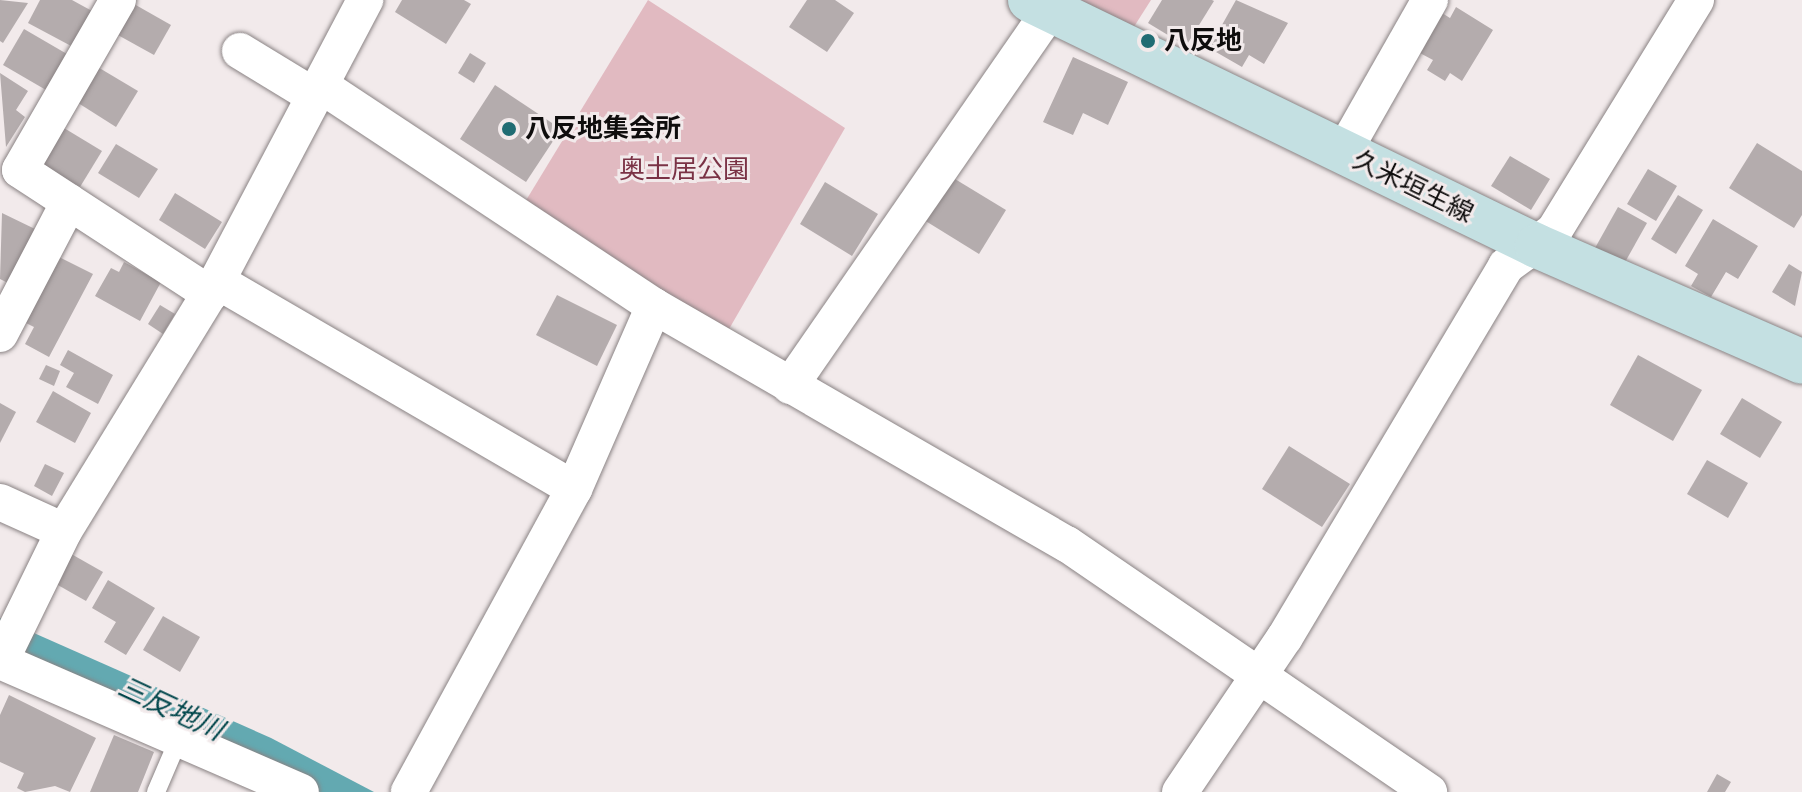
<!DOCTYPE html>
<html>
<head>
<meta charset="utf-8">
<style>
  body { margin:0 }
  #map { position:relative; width:1802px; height:792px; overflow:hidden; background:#f2eaeb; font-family:"Asap Condensed","Noto Sans JP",sans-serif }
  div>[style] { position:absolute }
  .green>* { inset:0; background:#e1bac1 }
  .water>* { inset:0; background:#63a9b1 }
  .building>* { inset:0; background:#b4acad }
  .roads { filter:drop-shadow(0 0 2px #8a8384) drop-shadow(0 0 2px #8a8384) }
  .service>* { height:18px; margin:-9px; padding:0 9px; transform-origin:9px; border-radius:9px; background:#fff }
  .minor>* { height:36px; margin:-18px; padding:0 18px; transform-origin:18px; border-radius:18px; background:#fff }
  .secondary>* { height:44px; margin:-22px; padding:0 22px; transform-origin:22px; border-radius:22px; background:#c4e0e2 }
  .dots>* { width:22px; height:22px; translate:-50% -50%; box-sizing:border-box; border:4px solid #f2eaeb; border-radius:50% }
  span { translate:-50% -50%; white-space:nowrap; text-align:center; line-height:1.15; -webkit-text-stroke:6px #f2eaeb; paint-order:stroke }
  .poi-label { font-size:26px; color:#0f0d0d; font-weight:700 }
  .left { translate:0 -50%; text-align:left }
  .park-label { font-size:26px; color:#7a3245 }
  .street-label { font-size:26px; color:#0f0d0d }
  .water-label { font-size:28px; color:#00464b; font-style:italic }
</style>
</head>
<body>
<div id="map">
  <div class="green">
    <div style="clip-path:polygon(648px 0,845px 128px,725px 336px,525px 202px)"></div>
    <div style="clip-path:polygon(1076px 0,1151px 0,1130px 33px)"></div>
  </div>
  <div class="water">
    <div style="clip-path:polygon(0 618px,271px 738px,374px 792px,320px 792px,0 647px)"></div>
  </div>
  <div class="building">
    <div style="clip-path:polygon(0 0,28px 3px,3px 43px,0 41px)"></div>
    <div style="clip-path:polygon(40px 0,72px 0,92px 11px,73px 47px,28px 23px)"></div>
    <div style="clip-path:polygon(402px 0,464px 0,471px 4px,446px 44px,395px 12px)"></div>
    <div style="clip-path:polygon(807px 0,835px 0,854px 13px,827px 52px,789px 27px)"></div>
    <div style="clip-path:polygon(1162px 0,1212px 0,1214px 1px,1186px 46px,1148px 23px)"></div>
    <div style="clip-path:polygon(1236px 0,1288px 23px,1264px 64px,1249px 55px,1242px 67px,1209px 48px)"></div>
    <div style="clip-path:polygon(134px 4px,171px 25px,154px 55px,116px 34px)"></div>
    <div style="clip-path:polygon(1456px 7px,1493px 30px,1462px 81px,1450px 73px,1445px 81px,1427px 70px,1433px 60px,1418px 52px,1442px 13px,1450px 18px)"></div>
    <div style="clip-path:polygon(24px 29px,67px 54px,46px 90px,3px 65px)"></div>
    <div style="clip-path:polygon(470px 53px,486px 63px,474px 83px,458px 73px)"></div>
    <div style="clip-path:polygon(1073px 57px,1128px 82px,1108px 125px,1083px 113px,1073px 135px,1043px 122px)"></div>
    <div style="clip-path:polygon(96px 66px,138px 91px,116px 127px,75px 101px)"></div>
    <div style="clip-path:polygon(0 73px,28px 91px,16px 110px,25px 117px,6px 147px)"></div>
    <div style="clip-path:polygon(495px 85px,561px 129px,526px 182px,460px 139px)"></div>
    <div style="clip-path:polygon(64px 128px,102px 151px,80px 187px,42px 165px)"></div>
    <div style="clip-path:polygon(1757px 143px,1802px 171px,1802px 215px,1794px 228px,1729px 188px)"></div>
    <div style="clip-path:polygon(116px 144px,158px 169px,139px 198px,98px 173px)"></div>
    <div style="clip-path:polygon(1510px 156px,1550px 179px,1531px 210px,1491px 186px)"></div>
    <div style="clip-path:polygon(1648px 169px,1677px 186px,1656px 221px,1627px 204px)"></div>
    <div style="clip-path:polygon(950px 176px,1006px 210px,979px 254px,924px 220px)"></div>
    <div style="clip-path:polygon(825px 182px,878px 214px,852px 256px,800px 224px)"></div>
    <div style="clip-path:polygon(175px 193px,222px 222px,205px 249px,159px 220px)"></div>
    <div style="clip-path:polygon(1678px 195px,1703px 210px,1676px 254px,1651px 239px)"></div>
    <div style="clip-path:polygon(1618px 207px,1647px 223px,1624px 264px,1595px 248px)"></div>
    <div style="clip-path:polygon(2px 213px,35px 229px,10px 284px,0 279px)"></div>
    <div style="clip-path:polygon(1713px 219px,1758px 246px,1738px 279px,1726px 272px,1711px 297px,1691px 286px,1698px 274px,1685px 266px)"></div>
    <div style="clip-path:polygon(57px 256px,93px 274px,49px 357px,25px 344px,34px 327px,22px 321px)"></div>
    <div style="clip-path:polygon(124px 262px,161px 282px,140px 321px,95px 296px,111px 268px,119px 272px)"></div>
    <div style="clip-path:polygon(1789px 264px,1802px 272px,1795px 306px,1772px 292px)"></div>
    <div style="clip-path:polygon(557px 295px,617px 325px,597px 366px,536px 335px)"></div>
    <div style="clip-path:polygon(160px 305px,175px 314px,163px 334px,148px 324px)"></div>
    <div style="clip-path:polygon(68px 350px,113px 375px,98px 404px,66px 387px,74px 373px,60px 365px)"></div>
    <div style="clip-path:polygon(1638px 355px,1702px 390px,1673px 441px,1610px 405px)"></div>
    <div style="clip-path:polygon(46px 365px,60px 371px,54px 386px,39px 379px)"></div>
    <div style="clip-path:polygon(53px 391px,91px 413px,75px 443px,36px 422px)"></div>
    <div style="clip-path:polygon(1742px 398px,1782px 422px,1760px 458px,1720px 434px)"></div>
    <div style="clip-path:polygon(0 403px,16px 412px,0 443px)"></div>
    <div style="clip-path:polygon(1289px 446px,1350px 484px,1322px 527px,1262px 489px)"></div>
    <div style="clip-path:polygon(1707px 460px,1748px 483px,1728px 518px,1687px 494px)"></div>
    <div style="clip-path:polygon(45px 464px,64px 473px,52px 496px,34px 486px)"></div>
    <div style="clip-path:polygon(66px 551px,103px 572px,86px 601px,49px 580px)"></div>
    <div style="clip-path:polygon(108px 580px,155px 608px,126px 655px,104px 642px,116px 622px,92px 608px)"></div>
    <div style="clip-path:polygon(163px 616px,200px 637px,180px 672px,143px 650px)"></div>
    <div style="clip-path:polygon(9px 695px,96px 738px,70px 792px,55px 786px,25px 792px,17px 788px,24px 773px,0 762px,0 715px)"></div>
    <div style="clip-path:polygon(114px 735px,154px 752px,138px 792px,90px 792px)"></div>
    <div style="clip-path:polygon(1717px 774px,1731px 782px,1725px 792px,1707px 792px)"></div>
  </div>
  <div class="roads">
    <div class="service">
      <div style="left:156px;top:792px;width:61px;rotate:-66.8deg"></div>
    </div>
    <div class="minor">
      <div style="left:118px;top:0;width:196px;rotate:120deg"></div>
      <div style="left:20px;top:170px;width:227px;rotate:33.1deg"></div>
      <div style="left:240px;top:51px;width:87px;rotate:31.3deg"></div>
      <div style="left:320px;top:85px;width:400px;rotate:33.5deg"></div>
      <div style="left:654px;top:306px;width:200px;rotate:113.6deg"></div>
      <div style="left:574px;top:489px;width:345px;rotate:118.6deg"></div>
      <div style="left:1343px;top:153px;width:176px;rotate:-60.4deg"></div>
      <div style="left:217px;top:281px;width:413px;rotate:30.2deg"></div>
      <div style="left:654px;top:306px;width:477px;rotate:30deg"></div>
      <div style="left:1067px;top:544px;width:439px;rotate:34.4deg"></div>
      <div style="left:0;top:334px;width:149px;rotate:-62.4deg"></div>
      <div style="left:790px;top:386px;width:469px;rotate:-55.3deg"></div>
      <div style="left:0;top:502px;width:70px;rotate:24.4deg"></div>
      <div style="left:0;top:661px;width:328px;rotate:23.5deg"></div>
      <div style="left:0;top:662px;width:146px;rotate:-64deg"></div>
      <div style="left:64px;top:531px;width:293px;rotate:-58.5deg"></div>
      <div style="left:217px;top:281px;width:318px;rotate:-62.2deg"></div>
      <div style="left:1180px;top:792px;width:187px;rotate:-55.9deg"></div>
      <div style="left:1285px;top:637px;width:432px;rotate:-59.2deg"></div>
      <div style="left:1506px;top:266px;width:59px;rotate:-36.1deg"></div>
      <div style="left:1554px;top:231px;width:271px;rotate:-58.4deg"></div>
    </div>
    <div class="secondary">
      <div style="left:1030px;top:0;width:564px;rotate:25.88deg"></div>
      <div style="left:1537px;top:246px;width:289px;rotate:23.6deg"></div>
    </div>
  </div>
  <div class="dots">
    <div style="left:1148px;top:41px;background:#206c73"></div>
    <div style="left:509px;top:129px;background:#206c73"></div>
  </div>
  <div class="poi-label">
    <span class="left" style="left:1164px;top:41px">八反地</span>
    <span class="left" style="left:525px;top:129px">八反地集会所</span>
  </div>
  <div class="park-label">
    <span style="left:684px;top:170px">奥土居公園</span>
  </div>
  <div class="street-label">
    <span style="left:1413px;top:187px;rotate:26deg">久米垣生線</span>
  </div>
  <div class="water-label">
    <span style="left:171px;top:708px;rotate:25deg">三反地川</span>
  </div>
</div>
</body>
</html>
